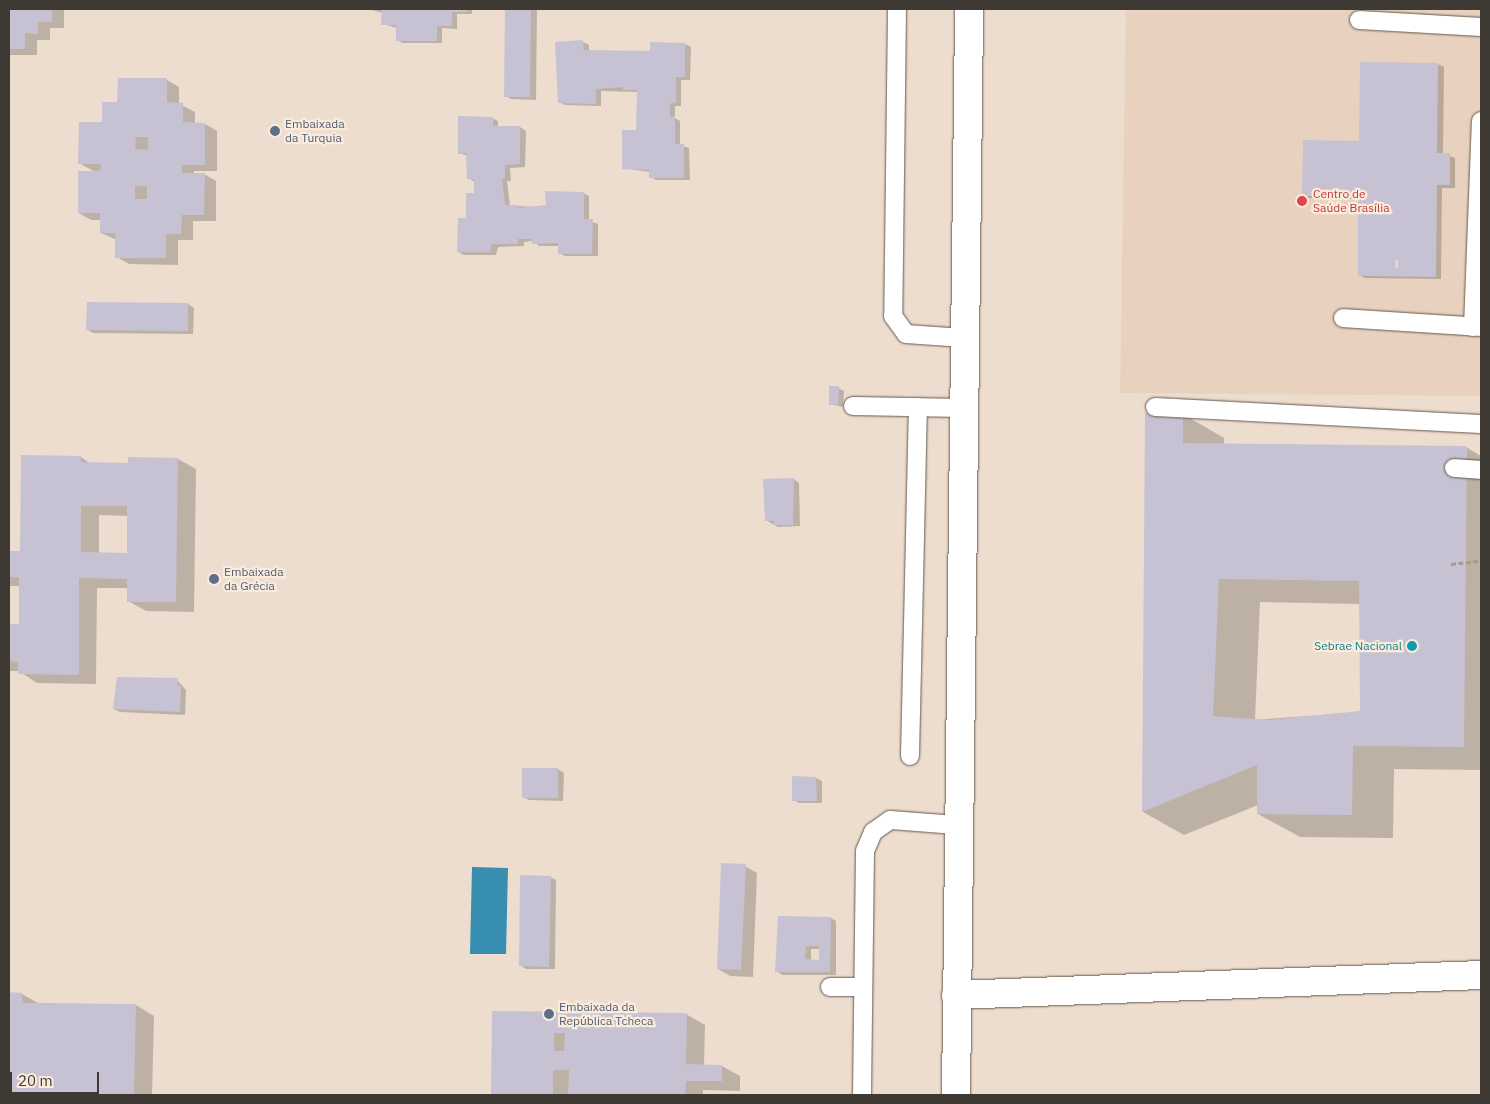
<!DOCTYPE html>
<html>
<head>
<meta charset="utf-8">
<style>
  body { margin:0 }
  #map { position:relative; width:1490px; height:1104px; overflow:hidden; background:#edddcf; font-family:"IBM Plex Sans",sans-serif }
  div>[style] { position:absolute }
  .built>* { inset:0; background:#e8d2bf }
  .water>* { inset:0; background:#378eb0 }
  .shadow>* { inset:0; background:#0003 }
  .building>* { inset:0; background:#c6c2d4 }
  .path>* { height:3px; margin-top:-1.5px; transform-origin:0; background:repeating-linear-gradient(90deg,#a69a8f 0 5px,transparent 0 7.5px) }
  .roads { filter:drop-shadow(0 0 1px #64574b) drop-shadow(0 0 1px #64574b) }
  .service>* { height:18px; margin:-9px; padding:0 9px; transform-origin:9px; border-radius:9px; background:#fff }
  .tertiary>* { height:28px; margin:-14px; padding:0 14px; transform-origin:14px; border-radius:14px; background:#fff }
  .dots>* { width:14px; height:14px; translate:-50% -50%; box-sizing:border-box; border:2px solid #faebdc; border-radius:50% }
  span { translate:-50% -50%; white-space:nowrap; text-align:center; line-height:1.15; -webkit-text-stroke:4.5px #faebdc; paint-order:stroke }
  .service-label { font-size:12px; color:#4e5e75 }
  .left { translate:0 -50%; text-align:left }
  .health-label { font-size:12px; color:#be3a42 }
  .culture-label { font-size:12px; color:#0d838f }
  .right { translate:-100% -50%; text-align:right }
  .frame { position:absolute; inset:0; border:10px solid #3f3934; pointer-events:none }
  .scale { position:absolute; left:10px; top:1072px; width:89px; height:22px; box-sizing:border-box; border:2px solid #3f3934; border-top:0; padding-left:6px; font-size:15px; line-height:18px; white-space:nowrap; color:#3f3934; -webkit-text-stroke:4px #faebdc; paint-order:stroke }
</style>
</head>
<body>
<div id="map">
  <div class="built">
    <div style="clip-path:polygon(1126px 9px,1481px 9px,1481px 396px,1120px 393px)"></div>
  </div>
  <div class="water">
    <div style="clip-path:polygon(472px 867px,508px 868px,506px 954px,470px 954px)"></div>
  </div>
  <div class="shadow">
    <div style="clip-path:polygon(9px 9px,64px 9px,64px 28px,50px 28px,50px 40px,37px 40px,37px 55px,9px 55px)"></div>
    <div style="clip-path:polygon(368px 9px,472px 9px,472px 14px,457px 14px,457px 29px,442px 28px,442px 43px,403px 43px,397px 40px,397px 28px,383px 24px,383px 13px)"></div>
    <div style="clip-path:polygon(506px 9px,537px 9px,536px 100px,511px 99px,505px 96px)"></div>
    <div style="clip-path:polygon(583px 42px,589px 45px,589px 51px,652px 52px,685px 44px,691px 47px,690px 80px,681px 80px,681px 106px,675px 106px,675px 118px,680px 121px,680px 145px,689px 148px,690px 180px,656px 180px,650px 177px,650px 172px,623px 168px,637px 131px,638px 92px,601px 91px,601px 106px,565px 105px,559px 102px,557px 43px)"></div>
    <div style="clip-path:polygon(evenodd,1361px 63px,1438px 64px,1444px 67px,1443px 154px,1455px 158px,1455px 188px,1442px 188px,1441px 279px,1365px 278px,1359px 275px,1360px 199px,1309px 198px,1304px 195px,1360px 142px,1361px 63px,1394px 259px,1399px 259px,1400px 269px,1394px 270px,1394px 259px)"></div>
    <div style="clip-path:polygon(167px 80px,179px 87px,179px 104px,195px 112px,195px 124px,205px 124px,217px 131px,217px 171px,194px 171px,194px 174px,204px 174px,216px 181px,216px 221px,193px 221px,193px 240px,178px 240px,178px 265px,129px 264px,117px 257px,117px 240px,101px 233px,101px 220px,91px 220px,79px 213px,95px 172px,79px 163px,103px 123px,119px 104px)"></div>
    <div style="clip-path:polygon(492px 118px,498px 121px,498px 127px,520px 127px,526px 131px,525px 167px,510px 168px,511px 181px,507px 181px,510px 206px,547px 207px,583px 193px,589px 196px,589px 221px,598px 224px,598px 256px,565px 256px,559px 253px,559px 246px,539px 246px,533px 241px,524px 242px,524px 246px,498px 247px,496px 255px,464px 255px,458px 252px,476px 194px,475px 182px,468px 178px,468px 156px,459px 153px)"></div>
    <div style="clip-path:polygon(188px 304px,194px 308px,193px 334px,93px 333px,88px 330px)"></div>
    <div style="clip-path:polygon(838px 388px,844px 391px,843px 407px,830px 404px)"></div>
    <div style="clip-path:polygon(evenodd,1146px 414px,1183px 414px,1224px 438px,1224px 444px,1466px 447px,1481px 456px,1481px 770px,1394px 769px,1393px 838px,1300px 837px,1258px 814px,1258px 805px,1184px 835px,1143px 812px,1146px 414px,1260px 602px,1360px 604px,1361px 712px,1255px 720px,1260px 602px)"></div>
    <div style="clip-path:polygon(evenodd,81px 457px,91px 464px,129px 464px,178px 459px,196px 469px,194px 612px,146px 611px,128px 601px,128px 588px,97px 588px,96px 684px,37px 683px,19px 671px,9px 671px,9px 625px,20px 625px,20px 586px,9px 586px,9px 552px,21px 553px,81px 457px,99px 515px,129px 516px,129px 554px,99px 554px,99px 515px)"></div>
    <div style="clip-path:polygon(794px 479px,799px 483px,800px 526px,778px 527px,766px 520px)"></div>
    <div style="clip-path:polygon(177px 680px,186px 690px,185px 715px,120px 712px,114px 709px)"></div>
    <div style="clip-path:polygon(558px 769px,564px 773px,563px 801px,529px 800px,523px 797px)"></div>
    <div style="clip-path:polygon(816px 778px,822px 781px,822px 803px,799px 803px,793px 800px)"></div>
    <div style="clip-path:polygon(745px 866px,757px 873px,753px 977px,730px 976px,718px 969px)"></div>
    <div style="clip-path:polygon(550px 877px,556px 880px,555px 969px,526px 969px,520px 965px)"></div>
    <div style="clip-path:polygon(evenodd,831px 918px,836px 921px,836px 975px,782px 975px,777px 971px,831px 918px,811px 949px,821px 949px,820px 961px,811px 961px,811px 949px)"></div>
    <div style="clip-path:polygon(9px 993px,20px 993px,38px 1003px,136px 1005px,154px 1016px,152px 1095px,9px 1095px)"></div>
    <div style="clip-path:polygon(493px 1012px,686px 1014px,705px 1025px,704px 1066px,722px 1066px,740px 1076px,740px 1091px,703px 1090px,703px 1095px,492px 1095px)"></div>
  </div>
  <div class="building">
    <div style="clip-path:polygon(9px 9px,52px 9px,52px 22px,38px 22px,38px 34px,25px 33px,25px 49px,9px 49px)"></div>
    <div style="clip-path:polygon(382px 9px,467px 9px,467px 12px,452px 12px,452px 26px,437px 26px,437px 41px,396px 41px,396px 25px,381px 25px)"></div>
    <div style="clip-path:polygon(505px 9px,531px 9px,530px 97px,504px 97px)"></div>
    <div style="clip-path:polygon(583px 40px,584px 50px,650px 51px,650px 42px,685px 43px,685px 77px,676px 77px,676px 103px,670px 104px,670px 117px,675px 116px,675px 144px,684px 144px,684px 178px,649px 178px,649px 170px,622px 169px,622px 130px,636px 130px,637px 90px,623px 90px,623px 87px,596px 89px,596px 104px,558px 103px,555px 42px)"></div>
    <div style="clip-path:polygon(evenodd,1360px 62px,1438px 63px,1437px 153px,1450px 153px,1450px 185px,1437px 185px,1436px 277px,1358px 276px,1358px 196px,1302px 196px,1303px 140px,1359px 141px,1360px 62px,1395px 260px,1398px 260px,1398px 268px,1395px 268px,1395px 260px)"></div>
    <div style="clip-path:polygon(evenodd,118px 78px,167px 78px,167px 102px,183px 103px,183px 122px,205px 123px,205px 165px,182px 165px,182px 173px,205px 173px,204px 215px,182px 215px,181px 234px,166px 234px,166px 258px,115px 258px,115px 233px,100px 233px,100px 213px,78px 213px,78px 171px,100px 171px,101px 164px,78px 164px,79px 122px,102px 122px,102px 102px,117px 102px,118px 78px,136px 137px,148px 137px,148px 150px,135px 149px,136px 137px,118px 78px,135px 186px,147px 186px,147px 199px,135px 199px,135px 186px)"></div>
    <div style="clip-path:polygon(458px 116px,493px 117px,493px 126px,520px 126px,520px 164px,505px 165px,505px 179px,502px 179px,505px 205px,519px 205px,519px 208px,546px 205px,545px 191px,584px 192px,584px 219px,593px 219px,592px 254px,558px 254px,558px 243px,532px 244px,531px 239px,518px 239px,518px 244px,492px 244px,490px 252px,457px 252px,458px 218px,466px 218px,466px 193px,474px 193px,474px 179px,467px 179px,466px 153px,458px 154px)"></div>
    <div style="clip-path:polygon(87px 302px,188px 303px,188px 331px,86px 330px)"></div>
    <div style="clip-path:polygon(829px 386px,839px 386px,838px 405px,829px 405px)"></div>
    <div style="clip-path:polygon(evenodd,1145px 413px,1183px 413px,1183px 443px,1467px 446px,1464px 747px,1353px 746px,1352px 815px,1257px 814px,1257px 765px,1142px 812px,1145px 413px,1219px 579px,1359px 581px,1360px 711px,1269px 720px,1213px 716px,1219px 579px)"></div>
    <div style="clip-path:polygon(evenodd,21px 455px,81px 456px,81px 462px,128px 463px,128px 457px,178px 458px,176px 602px,127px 602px,127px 579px,79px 578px,79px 675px,18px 674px,18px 662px,9px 661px,9px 624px,19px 624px,19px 577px,9px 577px,9px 551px,20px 551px,21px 455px,81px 506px,127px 506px,127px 553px,81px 552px,81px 506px)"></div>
    <div style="clip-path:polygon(794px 478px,793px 525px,774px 525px,774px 521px,765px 521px,763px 479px)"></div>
    <div style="clip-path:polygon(117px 677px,178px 678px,177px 685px,181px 686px,180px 712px,113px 709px)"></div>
    <div style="clip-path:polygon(522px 768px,558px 768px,558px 798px,522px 798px)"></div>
    <div style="clip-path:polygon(792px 776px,816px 777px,817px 801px,792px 801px)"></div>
    <div style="clip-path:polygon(721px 863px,746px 864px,741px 970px,717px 969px)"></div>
    <div style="clip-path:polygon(520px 875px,551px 876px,549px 967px,519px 966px)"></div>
    <div style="clip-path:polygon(evenodd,778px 916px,831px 917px,830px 972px,775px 972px,778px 916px,806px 946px,819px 946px,819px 960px,805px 959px,806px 946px)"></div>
    <div style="clip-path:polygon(9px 992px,22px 993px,23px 1003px,136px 1004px,134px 1095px,9px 1095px)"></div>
    <div style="clip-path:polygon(evenodd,492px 1011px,687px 1013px,686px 1064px,722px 1065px,722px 1081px,686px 1081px,685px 1095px,568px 1095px,569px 1070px,553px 1070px,553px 1095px,491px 1095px,492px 1011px,554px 1033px,565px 1033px,564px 1051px,554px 1051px,554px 1033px)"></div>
  </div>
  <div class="path">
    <div style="left:1451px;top:564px;width:30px;rotate:-6deg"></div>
  </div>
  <div class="roads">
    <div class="service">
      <div style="left:897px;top:9px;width:307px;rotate:90.7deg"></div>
      <div style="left:893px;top:316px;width:22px;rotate:54deg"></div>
      <div style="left:906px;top:334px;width:58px;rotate:3.9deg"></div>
      <div style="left:1359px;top:20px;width:122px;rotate:3.3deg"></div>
      <div style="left:1343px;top:318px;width:138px;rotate:3.7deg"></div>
      <div style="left:1473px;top:327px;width:206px;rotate:-87.8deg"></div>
      <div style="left:853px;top:406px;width:110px;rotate:1deg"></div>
      <div style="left:1155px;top:407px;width:326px;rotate:3deg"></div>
      <div style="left:1454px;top:468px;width:27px;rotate:4deg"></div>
      <div style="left:910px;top:756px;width:349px;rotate:-88.7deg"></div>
      <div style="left:830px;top:987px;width:32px"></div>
      <div style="left:862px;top:1095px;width:244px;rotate:-89.3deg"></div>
      <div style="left:865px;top:851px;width:21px;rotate:-67deg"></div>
      <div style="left:873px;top:832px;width:21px;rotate:-35deg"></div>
      <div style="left:890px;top:820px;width:67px;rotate:4.3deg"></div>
    </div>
    <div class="tertiary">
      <div style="left:956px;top:995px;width:525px;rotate:-2.18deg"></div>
      <div style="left:956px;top:1095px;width:1086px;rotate:-89.31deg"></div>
    </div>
  </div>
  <div class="dots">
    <div style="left:275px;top:131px;background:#5c6f8a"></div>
    <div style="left:1302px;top:201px;background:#e0444e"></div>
    <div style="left:214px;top:579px;background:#5c6f8a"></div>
    <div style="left:1412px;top:646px;background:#0f9aa8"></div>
    <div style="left:549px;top:1014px;background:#5c6f8a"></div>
  </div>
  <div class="service-label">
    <span class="left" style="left:285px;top:131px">Embaixada<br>da Turquia</span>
    <span class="left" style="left:224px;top:579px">Embaixada<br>da Grécia</span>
    <span class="left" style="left:559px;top:1014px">Embaixada da<br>República Tcheca</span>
  </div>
  <div class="health-label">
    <span class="left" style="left:1313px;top:201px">Centro de<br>Saúde Brasília</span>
  </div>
  <div class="culture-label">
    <span class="right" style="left:1402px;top:646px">Sebrae Nacional</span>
  </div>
  <div class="frame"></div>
  <div class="scale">20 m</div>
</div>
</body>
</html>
